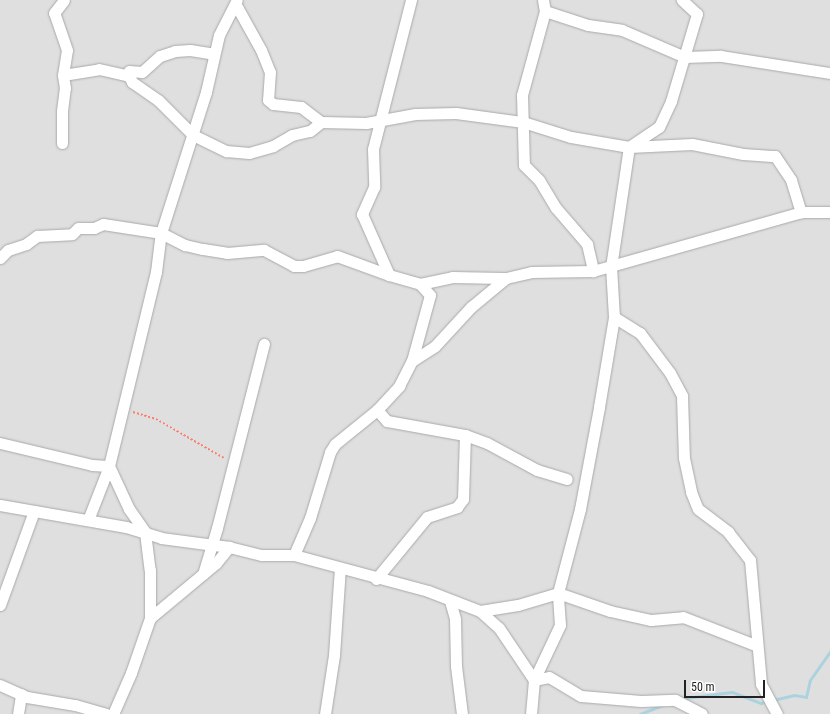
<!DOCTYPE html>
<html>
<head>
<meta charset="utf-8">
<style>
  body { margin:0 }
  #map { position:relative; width:830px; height:714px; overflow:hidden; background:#f2efe9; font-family:"Roboto Condensed",sans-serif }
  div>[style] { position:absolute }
  .residential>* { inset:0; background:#e0dfdf }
  .stream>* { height:3px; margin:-1.5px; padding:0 1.5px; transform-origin:1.5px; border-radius:1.5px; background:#aad3df }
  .path>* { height:2px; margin-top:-1px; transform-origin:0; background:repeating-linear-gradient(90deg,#fa8072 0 2px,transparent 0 4px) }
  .roads { filter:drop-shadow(0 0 1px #a9a9a9) drop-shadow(0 0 1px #a9a9a9) }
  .minor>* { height:11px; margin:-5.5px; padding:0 5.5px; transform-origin:5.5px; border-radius:5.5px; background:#fff }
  span { translate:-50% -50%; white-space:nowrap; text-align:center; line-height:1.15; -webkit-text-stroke:3px #fff; paint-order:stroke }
  .scale { position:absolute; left:684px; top:680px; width:81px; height:18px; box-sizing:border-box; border:2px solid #222; border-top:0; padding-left:5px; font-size:12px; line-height:14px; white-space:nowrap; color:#222; -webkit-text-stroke:3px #fff; paint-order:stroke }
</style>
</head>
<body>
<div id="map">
  <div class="residential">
    <div style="clip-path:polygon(0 0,830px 0,830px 714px,0 714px)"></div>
  </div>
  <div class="stream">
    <div style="left:678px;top:699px;width:54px;rotate:-7.4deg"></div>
    <div style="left:732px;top:692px;width:31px;rotate:21deg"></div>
    <div style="left:761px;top:703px;width:7px;rotate:-16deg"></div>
    <div style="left:773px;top:700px;width:22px;rotate:-13deg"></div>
    <div style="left:794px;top:695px;width:12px;rotate:9deg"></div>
    <div style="left:806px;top:697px;width:17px;rotate:-77deg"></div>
    <div style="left:810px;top:680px;width:35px;rotate:-55deg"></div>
    <div style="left:640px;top:714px;width:24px;rotate:-22deg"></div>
  </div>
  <div class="path">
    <div style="left:133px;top:412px;width:24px;rotate:17deg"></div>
    <div style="left:156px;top:419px;width:78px;rotate:29.8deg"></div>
  </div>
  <div class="roads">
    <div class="minor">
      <div style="left:411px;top:0;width:154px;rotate:104.3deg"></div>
      <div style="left:373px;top:149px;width:38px;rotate:88deg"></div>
      <div style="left:374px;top:187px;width:30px;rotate:114deg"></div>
      <div style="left:362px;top:214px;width:67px;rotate:66.1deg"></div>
      <div style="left:389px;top:275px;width:32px;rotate:16deg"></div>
      <div style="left:420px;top:284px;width:15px;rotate:48deg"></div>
      <div style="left:430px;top:295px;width:68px;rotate:105.3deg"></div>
      <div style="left:543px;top:0;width:11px;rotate:80deg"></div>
      <div style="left:545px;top:11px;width:87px;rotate:105.3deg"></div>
      <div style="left:522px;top:95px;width:70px;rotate:88.4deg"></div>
      <div style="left:524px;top:165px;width:21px;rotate:45deg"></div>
      <div style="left:539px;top:180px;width:33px;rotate:59deg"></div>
      <div style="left:556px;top:208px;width:48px;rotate:49.3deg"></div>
      <div style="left:587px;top:244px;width:28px;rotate:77deg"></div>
      <div style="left:236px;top:5px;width:51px;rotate:60.9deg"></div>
      <div style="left:261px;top:50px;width:24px;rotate:68deg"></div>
      <div style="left:270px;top:72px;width:28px;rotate:94deg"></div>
      <div style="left:268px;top:100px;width:6px;rotate:39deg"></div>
      <div style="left:273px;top:104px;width:28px;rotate:6deg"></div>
      <div style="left:301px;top:107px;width:25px;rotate:37deg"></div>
      <div style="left:321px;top:122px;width:45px;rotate:1.3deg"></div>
      <div style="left:366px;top:123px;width:50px;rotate:-10.4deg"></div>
      <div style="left:415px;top:114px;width:41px;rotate:-1.4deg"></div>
      <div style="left:456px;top:113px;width:68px;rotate:7.7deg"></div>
      <div style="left:523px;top:122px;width:50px;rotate:17.4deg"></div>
      <div style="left:571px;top:137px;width:59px;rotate:9.8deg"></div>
      <div style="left:629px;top:147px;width:63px;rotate:-2.7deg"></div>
      <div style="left:692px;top:144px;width:52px;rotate:11.1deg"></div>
      <div style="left:743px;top:154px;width:32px;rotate:4deg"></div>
      <div style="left:775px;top:156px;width:29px;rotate:56deg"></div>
      <div style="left:791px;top:180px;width:34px;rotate:73deg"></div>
      <div style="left:801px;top:212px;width:29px"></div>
      <div style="left:545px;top:11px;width:45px;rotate:18deg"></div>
      <div style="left:588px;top:25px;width:34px;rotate:8deg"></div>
      <div style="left:622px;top:30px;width:69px;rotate:23.2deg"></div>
      <div style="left:685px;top:57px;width:36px;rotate:-2deg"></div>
      <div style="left:721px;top:56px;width:110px;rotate:8.9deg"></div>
      <div style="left:129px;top:71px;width:13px;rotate:4deg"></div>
      <div style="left:142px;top:72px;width:24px;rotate:-42deg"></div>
      <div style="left:160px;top:56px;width:16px;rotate:-18deg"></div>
      <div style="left:175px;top:51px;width:15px;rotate:-4deg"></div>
      <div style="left:190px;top:50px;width:24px;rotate:9deg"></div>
      <div style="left:63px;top:75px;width:36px;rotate:-9deg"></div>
      <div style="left:99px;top:69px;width:31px;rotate:13deg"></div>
      <div style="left:129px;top:76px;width:7px;rotate:63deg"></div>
      <div style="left:132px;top:82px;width:32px;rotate:35deg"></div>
      <div style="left:158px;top:100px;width:49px;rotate:45deg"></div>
      <div style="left:193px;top:135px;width:37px;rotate:26deg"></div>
      <div style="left:226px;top:151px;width:23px;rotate:5deg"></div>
      <div style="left:249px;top:153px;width:25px;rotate:-16deg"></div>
      <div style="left:273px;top:146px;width:22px;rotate:-30deg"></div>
      <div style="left:292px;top:135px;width:18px;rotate:-13deg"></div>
      <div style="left:310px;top:131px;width:14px;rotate:-39deg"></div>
      <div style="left:62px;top:143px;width:32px;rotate:-90deg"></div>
      <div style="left:62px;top:111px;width:23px;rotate:-83deg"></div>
      <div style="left:65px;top:88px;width:13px;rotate:-99deg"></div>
      <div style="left:63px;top:75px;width:25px;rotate:-81deg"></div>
      <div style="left:67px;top:50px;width:39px;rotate:-109deg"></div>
      <div style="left:54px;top:13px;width:16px;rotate:-52deg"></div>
      <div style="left:0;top:258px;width:11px;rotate:-45deg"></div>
      <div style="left:8px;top:250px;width:19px;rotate:-18deg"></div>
      <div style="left:26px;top:244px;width:14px;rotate:-36deg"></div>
      <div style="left:37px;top:236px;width:35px;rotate:-3deg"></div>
      <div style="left:72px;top:234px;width:8px;rotate:-45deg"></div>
      <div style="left:78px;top:228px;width:16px"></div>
      <div style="left:94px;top:228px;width:10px;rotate:-24deg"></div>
      <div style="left:103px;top:224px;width:59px;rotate:8.8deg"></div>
      <div style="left:161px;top:233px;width:27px;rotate:27deg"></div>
      <div style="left:185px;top:245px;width:18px;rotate:13deg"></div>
      <div style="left:203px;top:249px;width:24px;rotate:9deg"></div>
      <div style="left:227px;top:253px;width:37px;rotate:-5deg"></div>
      <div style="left:264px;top:250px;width:34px;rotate:28deg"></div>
      <div style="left:294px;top:266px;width:9px"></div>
      <div style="left:303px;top:266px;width:35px;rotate:-16deg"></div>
      <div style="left:337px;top:256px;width:55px;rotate:20.1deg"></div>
      <div style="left:420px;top:284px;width:33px;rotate:-12deg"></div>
      <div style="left:452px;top:277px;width:54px;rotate:1.1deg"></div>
      <div style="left:614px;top:317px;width:31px;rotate:32deg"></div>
      <div style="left:640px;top:333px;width:50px;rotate:53.1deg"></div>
      <div style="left:670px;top:373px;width:26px;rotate:62deg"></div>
      <div style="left:682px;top:396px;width:62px;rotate:88.2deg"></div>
      <div style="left:684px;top:458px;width:35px;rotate:78deg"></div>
      <div style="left:691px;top:492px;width:18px;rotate:68deg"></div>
      <div style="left:698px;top:509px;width:38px;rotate:37deg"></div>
      <div style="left:728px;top:532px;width:36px;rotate:52deg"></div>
      <div style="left:750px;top:560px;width:124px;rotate:84.9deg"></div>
      <div style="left:761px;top:684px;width:34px;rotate:62deg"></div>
      <div style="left:377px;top:410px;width:15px;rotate:48deg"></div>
      <div style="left:387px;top:421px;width:79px;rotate:10.2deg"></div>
      <div style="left:0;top:443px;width:95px;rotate:13.4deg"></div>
      <div style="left:92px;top:465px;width:17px;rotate:3deg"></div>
      <div style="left:109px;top:466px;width:47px;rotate:65.1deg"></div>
      <div style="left:129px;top:509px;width:28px;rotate:55deg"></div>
      <div style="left:145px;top:532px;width:38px;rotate:83deg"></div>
      <div style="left:150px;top:570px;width:48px;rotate:90deg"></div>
      <div style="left:150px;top:618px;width:58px;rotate:109.1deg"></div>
      <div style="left:131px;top:673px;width:45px;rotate:113.7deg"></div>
      <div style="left:0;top:505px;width:128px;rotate:9.9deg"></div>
      <div style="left:126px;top:527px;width:37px;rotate:17deg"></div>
      <div style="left:161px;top:538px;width:69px;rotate:7.5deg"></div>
      <div style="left:229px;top:547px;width:34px;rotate:14deg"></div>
      <div style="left:262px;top:555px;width:32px"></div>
      <div style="left:294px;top:555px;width:139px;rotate:15deg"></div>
      <div style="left:428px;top:591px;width:56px;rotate:21deg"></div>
      <div style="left:480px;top:611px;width:25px;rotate:42deg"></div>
      <div style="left:499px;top:628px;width:63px;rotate:56.1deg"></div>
      <div style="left:534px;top:680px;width:34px;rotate:95deg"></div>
      <div style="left:88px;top:520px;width:58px;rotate:-68.7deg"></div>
      <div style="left:109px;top:466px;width:200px;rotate:-76.4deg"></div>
      <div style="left:156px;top:272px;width:39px;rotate:-83deg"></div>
      <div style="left:161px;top:233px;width:148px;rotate:-72.3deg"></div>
      <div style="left:206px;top:92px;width:58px;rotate:-77.2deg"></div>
      <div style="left:219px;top:35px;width:39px;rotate:-63deg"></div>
      <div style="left:294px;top:555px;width:40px;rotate:-66.6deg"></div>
      <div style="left:310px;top:518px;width:69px;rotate:-73.1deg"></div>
      <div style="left:330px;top:452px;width:9px;rotate:-58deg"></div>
      <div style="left:335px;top:444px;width:54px;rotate:-39deg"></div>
      <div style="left:377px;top:410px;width:33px;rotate:-47deg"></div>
      <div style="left:399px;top:386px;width:28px;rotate:-63deg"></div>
      <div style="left:412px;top:361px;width:27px;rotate:-33deg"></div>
      <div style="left:435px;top:346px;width:53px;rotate:-47.3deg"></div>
      <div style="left:471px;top:307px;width:45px;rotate:-39.6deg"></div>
      <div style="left:506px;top:278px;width:26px;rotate:-13deg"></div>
      <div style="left:531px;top:272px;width:62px;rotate:-0.9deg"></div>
      <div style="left:593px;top:271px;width:216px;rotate:-15.8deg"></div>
      <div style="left:203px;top:574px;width:48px;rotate:-73.1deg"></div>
      <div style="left:217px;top:528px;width:190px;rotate:-75.7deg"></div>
      <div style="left:376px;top:579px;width:80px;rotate:-50.6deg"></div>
      <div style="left:427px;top:517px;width:32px;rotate:-18deg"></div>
      <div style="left:457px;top:507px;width:10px;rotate:-53deg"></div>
      <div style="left:463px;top:499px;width:64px;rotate:-88.2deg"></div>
      <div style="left:465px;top:435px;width:23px;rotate:20deg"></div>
      <div style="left:487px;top:443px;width:57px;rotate:28.4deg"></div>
      <div style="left:537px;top:470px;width:31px;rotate:17deg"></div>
      <div style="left:450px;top:601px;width:19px;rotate:74deg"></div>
      <div style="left:455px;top:619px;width:47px;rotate:88.8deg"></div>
      <div style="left:456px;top:666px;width:48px;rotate:82.9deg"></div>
      <div style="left:0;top:605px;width:100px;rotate:-70.1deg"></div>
      <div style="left:480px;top:611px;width:38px;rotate:-9deg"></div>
      <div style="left:518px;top:605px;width:42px;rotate:-16.7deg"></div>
      <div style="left:558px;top:593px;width:55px;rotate:19.1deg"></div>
      <div style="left:610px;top:611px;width:42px;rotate:12.4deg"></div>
      <div style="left:651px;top:620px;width:32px;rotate:-5deg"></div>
      <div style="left:683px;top:617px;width:77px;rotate:21.3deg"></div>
      <div style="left:150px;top:618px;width:86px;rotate:-39.8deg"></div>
      <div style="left:216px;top:563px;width:21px;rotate:-51deg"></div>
      <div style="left:534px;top:680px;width:61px;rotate:-64.7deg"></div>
      <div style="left:560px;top:625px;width:32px;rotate:-94deg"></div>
      <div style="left:558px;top:593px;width:87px;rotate:-75.3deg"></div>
      <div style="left:580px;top:509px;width:104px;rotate:-79.4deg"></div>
      <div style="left:599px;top:407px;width:91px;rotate:-80.5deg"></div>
      <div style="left:614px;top:317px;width:50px;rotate:-93.4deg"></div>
      <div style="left:611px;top:267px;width:121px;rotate:-81.5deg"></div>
      <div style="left:629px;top:147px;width:36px;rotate:-34deg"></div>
      <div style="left:659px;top:127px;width:29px;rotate:-65deg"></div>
      <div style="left:671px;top:101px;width:91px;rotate:-73.4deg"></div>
      <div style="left:697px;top:14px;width:21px;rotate:-137deg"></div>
      <div style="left:534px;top:680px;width:15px;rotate:-11deg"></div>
      <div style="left:549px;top:677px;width:37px;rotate:31deg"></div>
      <div style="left:581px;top:696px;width:60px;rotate:4.8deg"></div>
      <div style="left:641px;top:701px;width:34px;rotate:-2deg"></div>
      <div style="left:675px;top:700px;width:30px;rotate:27deg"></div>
      <div style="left:0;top:685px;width:30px;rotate:24deg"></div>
      <div style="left:27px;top:697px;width:49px;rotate:9.5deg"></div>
      <div style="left:75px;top:705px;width:32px;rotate:16deg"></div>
      <div style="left:18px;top:714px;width:20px;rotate:-81deg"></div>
      <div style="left:325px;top:714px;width:60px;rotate:-81.3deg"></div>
      <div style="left:334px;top:655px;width:87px;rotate:-86.1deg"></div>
    </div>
  </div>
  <div class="scale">50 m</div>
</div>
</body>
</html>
